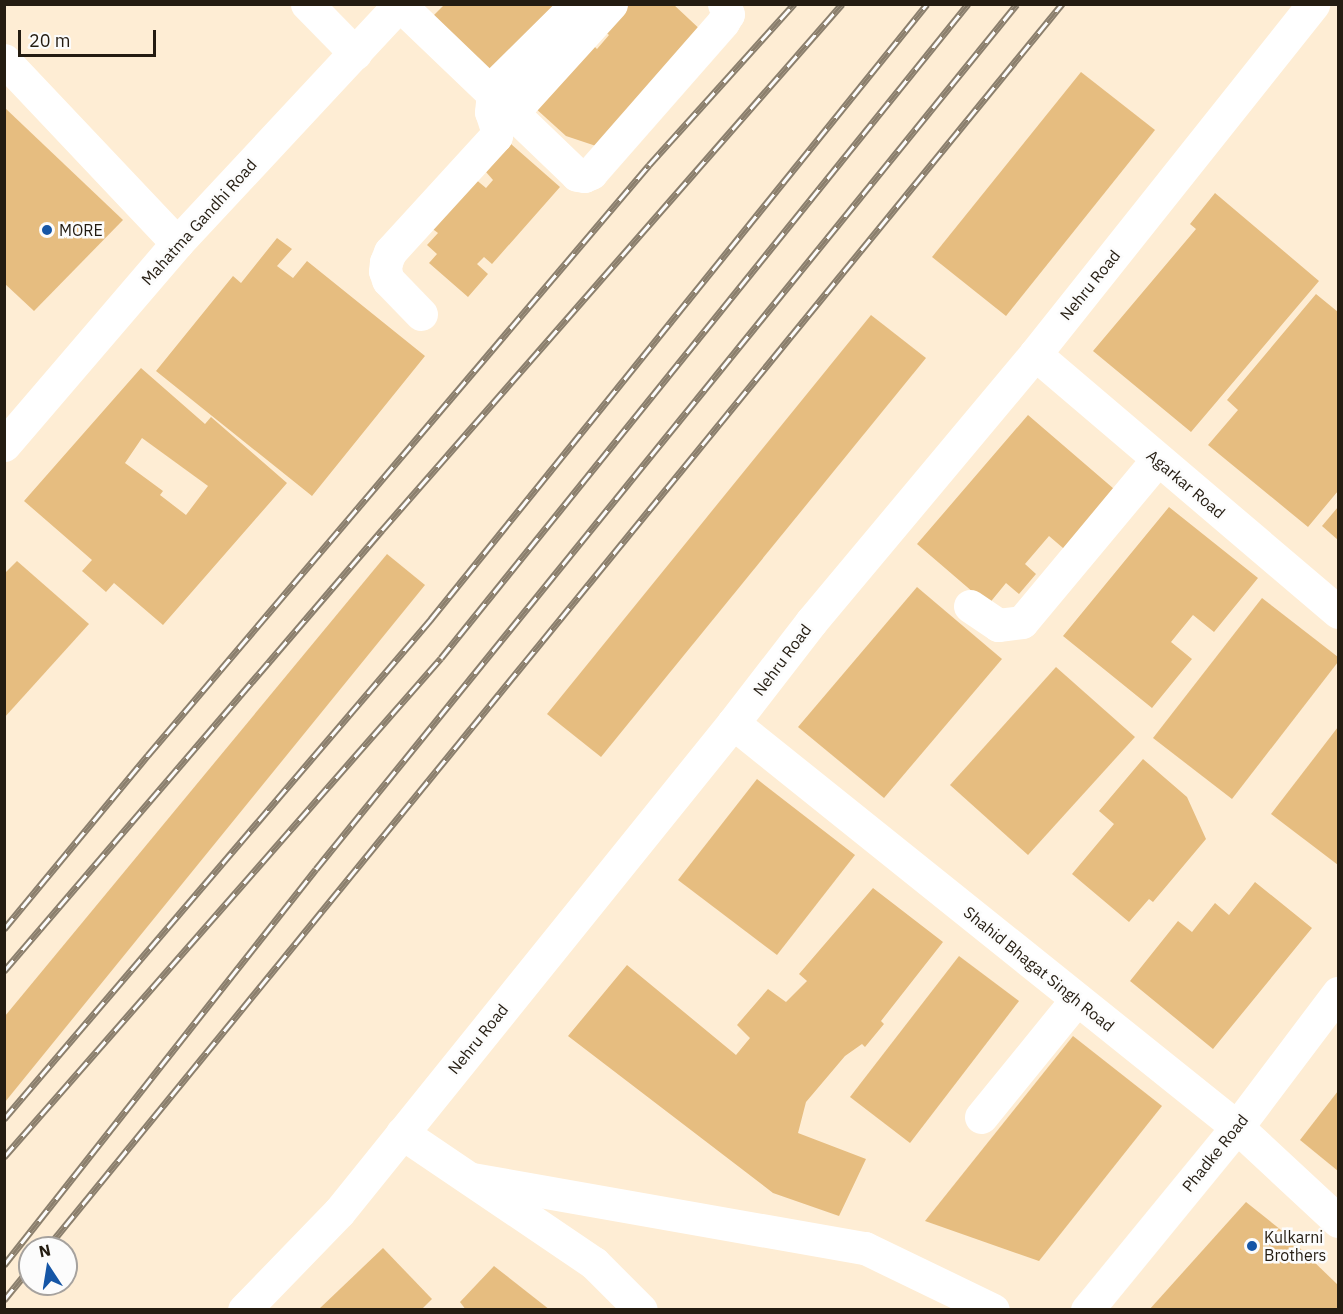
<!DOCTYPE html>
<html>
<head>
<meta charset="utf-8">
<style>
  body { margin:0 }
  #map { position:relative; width:1343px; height:1314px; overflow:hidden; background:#feedd4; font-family:"IBM Plex Sans",sans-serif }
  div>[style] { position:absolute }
  .building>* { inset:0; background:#e6bd80 }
  .street>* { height:33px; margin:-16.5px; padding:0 16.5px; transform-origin:16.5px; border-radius:16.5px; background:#fff }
  .secondary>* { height:33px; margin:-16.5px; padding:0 16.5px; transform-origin:16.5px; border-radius:16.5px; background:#fff }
  .rail>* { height:7px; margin-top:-3.5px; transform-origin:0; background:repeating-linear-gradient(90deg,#fcfcfc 0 14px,#8b7f6d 0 28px); box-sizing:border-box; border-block:2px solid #8b7f6d }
  .dots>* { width:16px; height:16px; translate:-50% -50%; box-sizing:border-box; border:3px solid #fcfcfc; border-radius:50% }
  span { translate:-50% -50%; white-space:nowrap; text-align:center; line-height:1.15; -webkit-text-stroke:5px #fcfcfc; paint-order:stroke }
  .street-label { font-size:16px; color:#241c11 }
  .poi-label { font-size:16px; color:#241c11 }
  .left { translate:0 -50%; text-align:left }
  .frame { position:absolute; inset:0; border:6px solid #241c11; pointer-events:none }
  .north { position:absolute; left:18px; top:1236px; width:60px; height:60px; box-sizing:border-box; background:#fcfcfc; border:2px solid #a6a29e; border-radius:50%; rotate:348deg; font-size:16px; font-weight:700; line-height:24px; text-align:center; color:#241c11 }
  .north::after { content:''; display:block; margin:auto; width:21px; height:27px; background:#1656a6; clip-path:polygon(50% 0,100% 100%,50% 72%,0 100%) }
  .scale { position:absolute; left:18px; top:30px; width:138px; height:27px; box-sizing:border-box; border:3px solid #241c11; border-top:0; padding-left:8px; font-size:18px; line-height:21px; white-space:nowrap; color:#241c11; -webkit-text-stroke:4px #fcfcfc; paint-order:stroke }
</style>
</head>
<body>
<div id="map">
  <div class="building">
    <div style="clip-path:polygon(445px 4px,565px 4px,490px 80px,426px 23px)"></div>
    <div style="clip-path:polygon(628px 4px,673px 4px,705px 34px,602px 148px,566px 136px,534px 107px,592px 44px,597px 49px,609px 35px,604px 31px)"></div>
    <div style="clip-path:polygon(1081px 72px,1155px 130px,1006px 316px,932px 257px)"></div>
    <div style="clip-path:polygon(4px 107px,123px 220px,34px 311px,4px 283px)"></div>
    <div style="clip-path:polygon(511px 144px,560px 187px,492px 264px,484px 257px,477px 264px,488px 274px,468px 297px,429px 263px,437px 254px,427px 245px,438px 233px,430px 227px,474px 178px,486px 188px,493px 180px,486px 172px)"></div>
    <div style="clip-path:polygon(1215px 193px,1319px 281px,1191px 432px,1093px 351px,1196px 229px,1190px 224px)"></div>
    <div style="clip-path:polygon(277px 238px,292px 249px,277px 266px,293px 278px,307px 261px,425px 356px,312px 496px,156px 371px,233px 276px,241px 283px)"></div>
    <div style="clip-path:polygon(1316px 294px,1338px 312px,1338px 491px,1308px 527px,1208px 445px,1238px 410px,1227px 400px)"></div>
    <div style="clip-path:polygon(871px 315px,926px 358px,601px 757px,547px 714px)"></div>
    <div style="clip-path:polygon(evenodd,141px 368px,205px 424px,211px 417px,287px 483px,163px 625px,114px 583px,106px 592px,82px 571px,92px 560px,24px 501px,141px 368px,142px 438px,208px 486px,186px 515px,160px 495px,163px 491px,125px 463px,142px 438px)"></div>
    <div style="clip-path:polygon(1028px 415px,1121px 495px,1070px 554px,1049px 536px,1025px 564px,1036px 574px,1019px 594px,1006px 583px,988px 605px,917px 544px)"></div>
    <div style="clip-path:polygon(1169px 507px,1258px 578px,1214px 632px,1193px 615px,1171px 642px,1192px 659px,1152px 708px,1063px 636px)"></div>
    <div style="clip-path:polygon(1338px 507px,1338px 540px,1322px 526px)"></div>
    <div style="clip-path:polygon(387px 554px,425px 585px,5px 1102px,5px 1016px)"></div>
    <div style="clip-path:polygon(17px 561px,89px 624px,4px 718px,4px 574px)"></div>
    <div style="clip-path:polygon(917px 587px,1002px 659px,884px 798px,798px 727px)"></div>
    <div style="clip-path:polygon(1262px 598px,1338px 657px,1338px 662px,1232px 799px,1153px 738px)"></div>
    <div style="clip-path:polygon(1056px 667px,1135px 737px,1028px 855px,950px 785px)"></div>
    <div style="clip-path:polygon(1338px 727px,1338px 865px,1271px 814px)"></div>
    <div style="clip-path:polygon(1143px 759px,1187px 797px,1206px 839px,1153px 902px,1149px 899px,1129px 922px,1072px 874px,1114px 824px,1099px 811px)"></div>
    <div style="clip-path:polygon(757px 779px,855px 855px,777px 955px,678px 880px)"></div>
    <div style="clip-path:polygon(1255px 882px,1312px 928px,1213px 1049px,1130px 981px,1178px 921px,1192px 932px,1215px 903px,1229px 915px)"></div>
    <div style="clip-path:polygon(873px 888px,943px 942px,881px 1021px,884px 1024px,865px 1047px,862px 1044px,845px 1056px,806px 1102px,798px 1133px,866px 1159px,839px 1216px,773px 1193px,568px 1036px,627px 965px,736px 1055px,750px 1038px,737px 1025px,768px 989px,786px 1002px,807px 981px,799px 974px)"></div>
    <div style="clip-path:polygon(959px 956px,1019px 1001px,910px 1143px,850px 1097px)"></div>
    <div style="clip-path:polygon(1073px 1036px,1162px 1106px,1039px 1261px,925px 1221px)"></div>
    <div style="clip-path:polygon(1338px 1091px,1338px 1171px,1300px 1140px)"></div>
    <div style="clip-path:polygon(1246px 1202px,1281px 1230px,1338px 1285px,1338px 1310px,1149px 1310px)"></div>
    <div style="clip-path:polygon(383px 1248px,432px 1299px,421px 1310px,318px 1310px)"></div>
    <div style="clip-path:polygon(494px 1266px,550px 1310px,466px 1310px,460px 1302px)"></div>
  </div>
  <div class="street">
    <div style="left:307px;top:4px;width:69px;rotate:45.6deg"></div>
    <div style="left:400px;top:5px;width:245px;rotate:43.8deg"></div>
    <div style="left:577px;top:175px;width:7px;rotate:8deg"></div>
    <div style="left:584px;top:176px;width:8px;rotate:-23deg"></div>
    <div style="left:591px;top:173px;width:201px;rotate:-48.8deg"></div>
    <div style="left:723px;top:22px;width:9px;rotate:-58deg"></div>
    <div style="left:728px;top:14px;width:11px;rotate:-112deg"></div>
    <div style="left:490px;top:90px;width:122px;rotate:-44.7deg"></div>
    <div style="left:513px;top:112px;width:146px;rotate:-47.8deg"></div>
    <div style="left:421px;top:314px;width:47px;rotate:-134.1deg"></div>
    <div style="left:388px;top:280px;width:9px;rotate:-108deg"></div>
    <div style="left:385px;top:271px;width:9px;rotate:-84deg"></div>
    <div style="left:386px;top:262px;width:11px;rotate:-68deg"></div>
    <div style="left:390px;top:252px;width:157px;rotate:-47.6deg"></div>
    <div style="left:496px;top:136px;width:6px;rotate:-81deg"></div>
    <div style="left:497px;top:130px;width:19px;rotate:-108deg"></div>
    <div style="left:491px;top:112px;width:9px;rotate:-84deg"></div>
    <div style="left:492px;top:103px;width:7px;rotate:-56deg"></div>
    <div style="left:1035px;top:354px;width:398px;rotate:40.4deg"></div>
    <div style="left:970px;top:606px;width:34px;rotate:34deg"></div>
    <div style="left:998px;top:625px;width:24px;rotate:-7deg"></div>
    <div style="left:1022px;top:622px;width:211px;rotate:-50.2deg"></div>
    <div style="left:733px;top:723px;width:646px;rotate:38.72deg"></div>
    <div style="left:981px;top:1117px;width:152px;rotate:-50.9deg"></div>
    <div style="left:402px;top:1133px;width:232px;rotate:34.1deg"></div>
    <div style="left:594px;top:1263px;width:66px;rotate:45deg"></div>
    <div style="left:472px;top:1179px;width:399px;rotate:10deg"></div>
    <div style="left:865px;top:1248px;width:142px;rotate:25.8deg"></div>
    <div style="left:244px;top:1310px;width:136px;rotate:-45.9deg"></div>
    <div style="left:339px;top:1212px;width:628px;rotate:-51.14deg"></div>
    <div style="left:733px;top:723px;width:128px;rotate:-52.3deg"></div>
    <div style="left:811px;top:622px;width:349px;rotate:-50.1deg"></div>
    <div style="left:1035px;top:354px;width:447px;rotate:-51.5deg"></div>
  </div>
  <div class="secondary">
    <div style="left:4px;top:60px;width:252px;rotate:46.6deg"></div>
    <div style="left:4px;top:445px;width:266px;rotate:-49.4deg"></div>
    <div style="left:177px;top:243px;width:327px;rotate:-47deg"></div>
    <div style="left:1237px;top:1127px;width:138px;rotate:42.9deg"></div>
    <div style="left:1087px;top:1310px;width:237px;rotate:-50.7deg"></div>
    <div style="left:1237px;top:1127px;width:168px;rotate:-53deg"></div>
  </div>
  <div class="rail">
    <div style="left:4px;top:929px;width:226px;rotate:-50.4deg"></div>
    <div style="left:148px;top:755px;width:774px;rotate:-49.66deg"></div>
    <div style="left:649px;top:165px;width:217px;rotate:-48deg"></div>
    <div style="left:4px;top:971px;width:581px;rotate:-49.4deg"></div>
    <div style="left:382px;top:530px;width:699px;rotate:-48.83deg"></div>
    <div style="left:4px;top:1119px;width:658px;rotate:-49.5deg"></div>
    <div style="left:431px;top:619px;width:790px;rotate:-51.11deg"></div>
    <div style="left:4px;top:1157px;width:663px;rotate:-48.79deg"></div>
    <div style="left:441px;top:658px;width:840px;rotate:-51.14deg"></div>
    <div style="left:47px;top:1248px;width:1606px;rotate:-50.79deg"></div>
    <div style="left:4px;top:1265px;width:504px;rotate:-51.77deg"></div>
    <div style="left:316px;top:869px;width:1113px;rotate:-50.98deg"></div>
    <div style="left:4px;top:1300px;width:41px;rotate:-50.9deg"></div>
  </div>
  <div class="dots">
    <div style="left:47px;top:230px;background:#1656a6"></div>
    <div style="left:1252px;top:1246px;background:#1656a6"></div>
  </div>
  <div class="street-label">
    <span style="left:199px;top:222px;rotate:-48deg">Mahatma Gandhi Road</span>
    <span style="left:1090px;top:285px;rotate:-51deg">Nehru Road</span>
    <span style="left:1186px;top:484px;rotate:40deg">Agarkar Road</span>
    <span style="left:782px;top:660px;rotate:-53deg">Nehru Road</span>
    <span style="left:1039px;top:969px;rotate:39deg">Shahid Bhagat Singh Road</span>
    <span style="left:478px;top:1039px;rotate:-51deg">Nehru Road</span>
    <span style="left:1215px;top:1153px;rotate:-51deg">Phadke Road</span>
  </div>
  <div class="poi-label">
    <span class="left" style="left:59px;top:230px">MORE</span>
    <span class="left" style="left:1264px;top:1246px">Kulkarni<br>Brothers</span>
  </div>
  <div class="frame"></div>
  <div class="north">N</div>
  <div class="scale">20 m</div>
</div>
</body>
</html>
